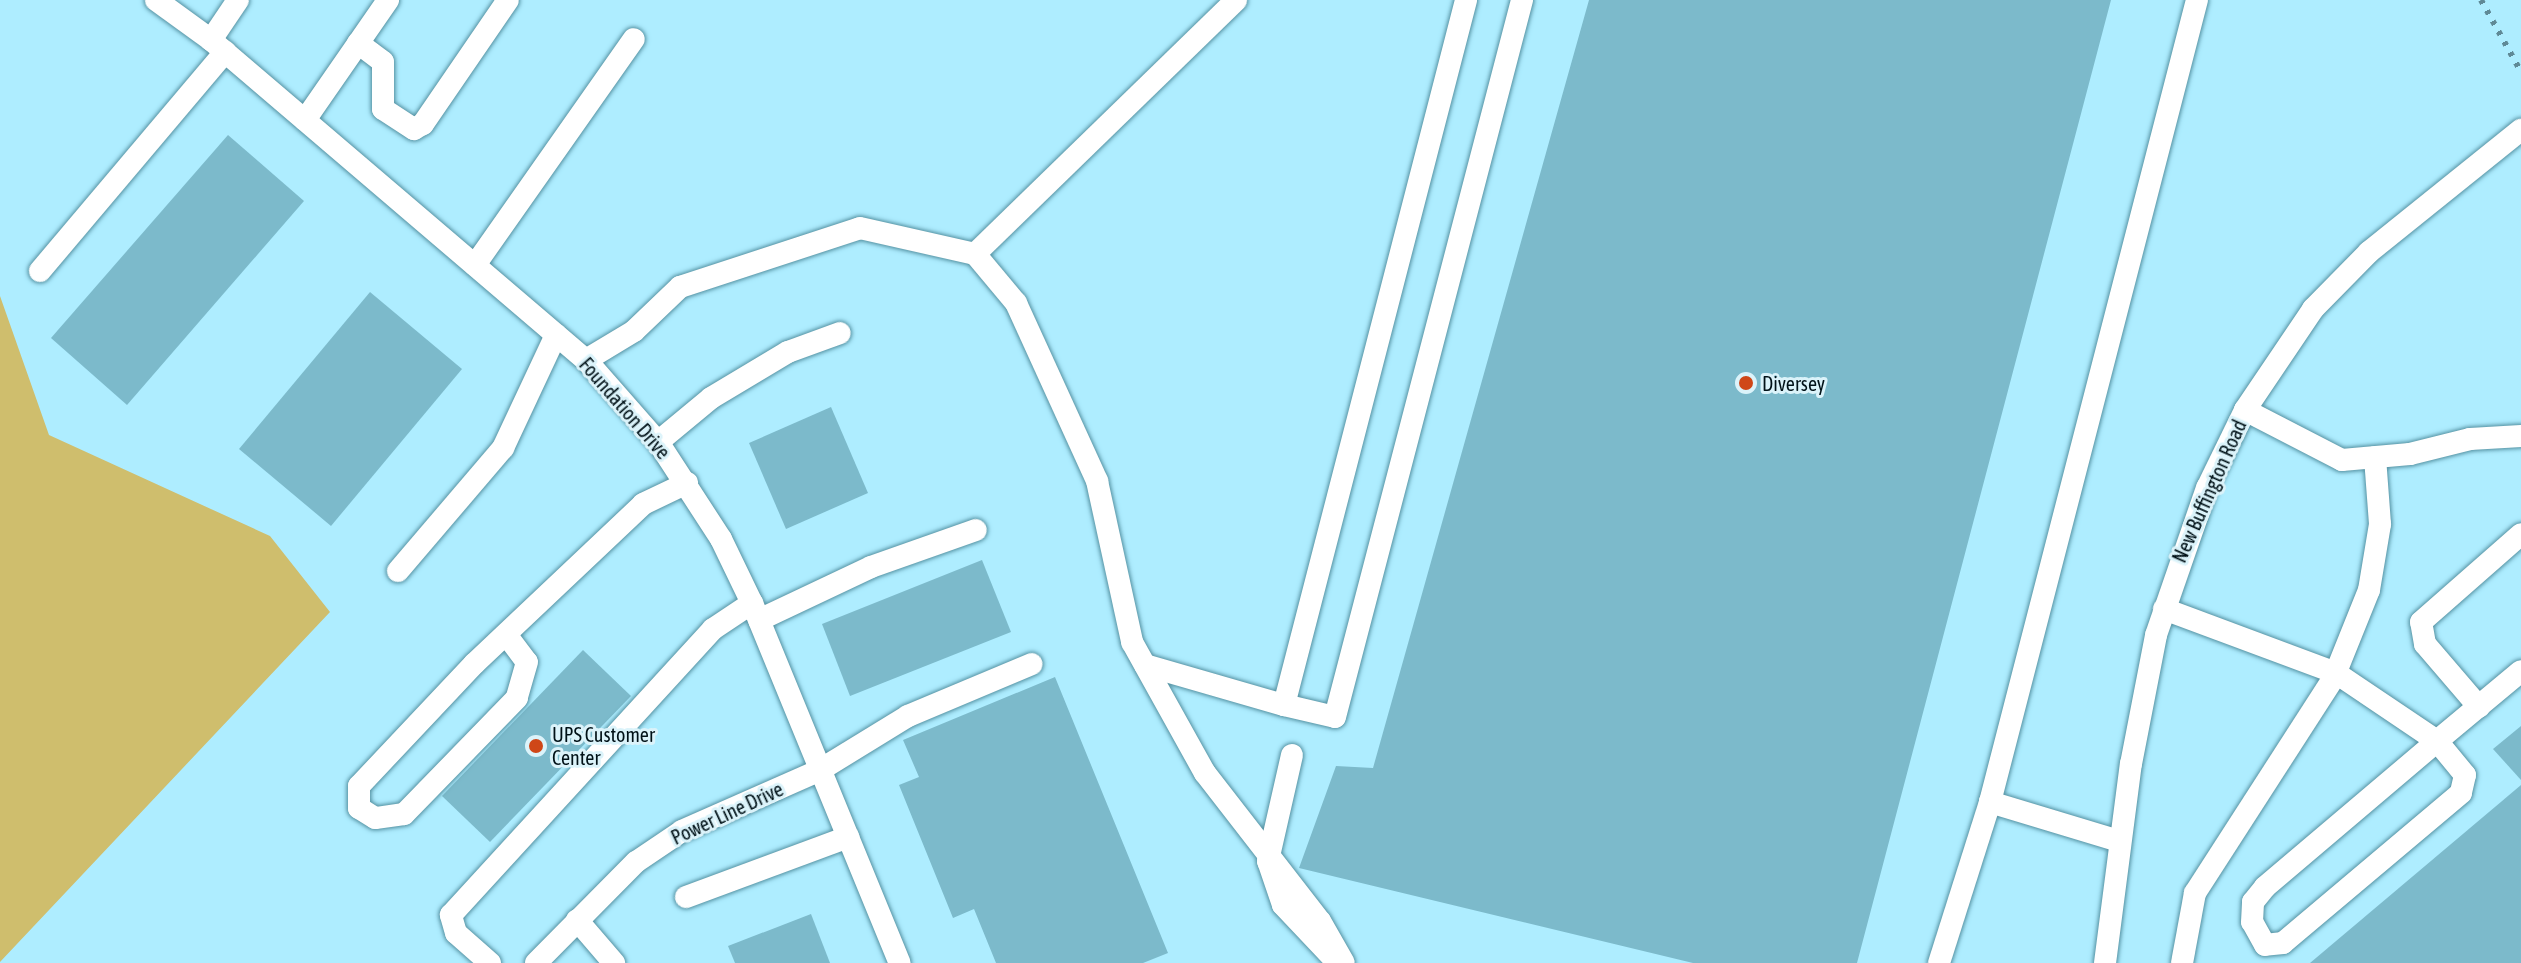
<!DOCTYPE html>
<html>
<head>
<meta charset="utf-8">
<style>
  body { margin:0 }
  #map { position:relative; width:2521px; height:963px; overflow:hidden; background:#aeedff; font-family:"Asap Condensed",sans-serif }
  div>[style] { position:absolute }
  .green>* { inset:0; background:#cfbe6d }
  .building>* { inset:0; background:#7cbacb }
  .roads { filter:drop-shadow(0 0 2px #5592a3) drop-shadow(0 0 2px #5592a3) }
  .minor>* { height:22px; margin:-11px; padding:0 11px; transform-origin:11px; border-radius:11px; background:#fff }
  .rail>* { height:6px; margin-top:-3px; transform-origin:0; background:repeating-linear-gradient(90deg,#5f8996 0 4px,transparent 0 12px) }
  .dots>* { width:22px; height:22px; translate:-50% -50%; box-sizing:border-box; border:4px solid #dbf3fa; border-radius:50% }
  span { translate:-50% -50%; white-space:nowrap; text-align:center; line-height:1.15; -webkit-text-stroke:6px #dbf3fa; paint-order:stroke }
  .poi-label { font-size:20px; color:#001117 }
  .left { translate:0 -50%; text-align:left }
  .street-label { font-size:20px; color:#001117 }
</style>
</head>
<body>
<div id="map">
  <div class="green">
    <div style="clip-path:polygon(0 296px,49px 435px,270px 536px,330px 612px,0 962px)"></div>
  </div>
  <div class="building">
    <div style="clip-path:polygon(1589px 0,2111px 0,1857px 963px,1693px 963px,1299px 868px,1336px 766px,1373px 768px)"></div>
    <div style="clip-path:polygon(228px 135px,304px 201px,127px 405px,51px 338px)"></div>
    <div style="clip-path:polygon(370px 292px,462px 369px,331px 526px,239px 449px)"></div>
    <div style="clip-path:polygon(831px 407px,868px 493px,786px 529px,749px 443px)"></div>
    <div style="clip-path:polygon(982px 560px,1011px 632px,850px 696px,822px 624px)"></div>
    <div style="clip-path:polygon(583px 650px,631px 696px,490px 842px,442px 796px)"></div>
    <div style="clip-path:polygon(1055px 677px,1168px 953px,1143px 963px,996px 963px,974px 909px,953px 918px,899px 785px,919px 777px,903px 740px)"></div>
    <div style="clip-path:polygon(2521px 726px,2521px 780px,2493px 749px)"></div>
    <div style="clip-path:polygon(2521px 785px,2521px 963px,2310px 963px)"></div>
    <div style="clip-path:polygon(811px 914px,830px 963px,735px 963px,728px 946px)"></div>
  </div>
  <div class="roads">
    <div class="minor">
      <div style="left:156px;top:0;width:68px;rotate:36deg"></div>
      <div style="left:211px;top:40px;width:493px;rotate:40.5deg"></div>
      <div style="left:586px;top:360px;width:109px;rotate:48.7deg"></div>
      <div style="left:658px;top:442px;width:116px;rotate:57deg"></div>
      <div style="left:721px;top:539px;width:71px;rotate:64.2deg"></div>
      <div style="left:752px;top:603px;width:389px;rotate:67.7deg"></div>
      <div style="left:211px;top:40px;width:48px;rotate:-56deg"></div>
      <div style="left:358px;top:43px;width:31px;rotate:37deg"></div>
      <div style="left:383px;top:62px;width:47px;rotate:90deg"></div>
      <div style="left:383px;top:109px;width:37px;rotate:33deg"></div>
      <div style="left:414px;top:129px;width:10px;rotate:-29deg"></div>
      <div style="left:423px;top:124px;width:150px;rotate:-55.6deg"></div>
      <div style="left:305px;top:120px;width:146px;rotate:-55.3deg"></div>
      <div style="left:975px;top:254px;width:64px;rotate:50.1deg"></div>
      <div style="left:1016px;top:303px;width:196px;rotate:65.5deg"></div>
      <div style="left:1097px;top:481px;width:165px;rotate:77.7deg"></div>
      <div style="left:1132px;top:642px;width:150px;rotate:60.9deg"></div>
      <div style="left:1205px;top:773px;width:187px;rotate:52.2deg"></div>
      <div style="left:1320px;top:921px;width:48px;rotate:60.3deg"></div>
      <div style="left:475px;top:265px;width:276px;rotate:-54.9deg"></div>
      <div style="left:40px;top:271px;width:287px;rotate:-49.8deg"></div>
      <div style="left:586px;top:360px;width:56px;rotate:-31.1deg"></div>
      <div style="left:634px;top:331px;width:64px;rotate:-43.7deg"></div>
      <div style="left:680px;top:287px;width:189px;rotate:-18.1deg"></div>
      <div style="left:860px;top:228px;width:118px;rotate:12.7deg"></div>
      <div style="left:975px;top:254px;width:364px;rotate:-44.2deg"></div>
      <div style="left:2245px;top:410px;width:109px;rotate:27.3deg"></div>
      <div style="left:2342px;top:460px;width:68px;rotate:-5deg"></div>
      <div style="left:2410px;top:454px;width:62px;rotate:-14deg"></div>
      <div style="left:2470px;top:439px;width:51px;rotate:-3.4deg"></div>
      <div style="left:658px;top:442px;width:69px;rotate:-39.7deg"></div>
      <div style="left:711px;top:398px;width:90px;rotate:-30.9deg"></div>
      <div style="left:788px;top:352px;width:55px;rotate:-20.1deg"></div>
      <div style="left:398px;top:571px;width:162px;rotate:-49.5deg"></div>
      <div style="left:503px;top:448px;width:125px;rotate:-64.9deg"></div>
      <div style="left:2164px;top:609px;width:184px;rotate:20.4deg"></div>
      <div style="left:2336px;top:673px;width:122px;rotate:34deg"></div>
      <div style="left:2437px;top:741px;width:109px;rotate:-39.8deg"></div>
      <div style="left:759px;top:620px;width:124px;rotate:-25.3deg"></div>
      <div style="left:871px;top:567px;width:111px;rotate:-19.4deg"></div>
      <div style="left:508px;top:637px;width:31px;rotate:53deg"></div>
      <div style="left:527px;top:662px;width:37px;rotate:106deg"></div>
      <div style="left:517px;top:698px;width:162px;rotate:134.2deg"></div>
      <div style="left:404px;top:814px;width:29px;rotate:172deg"></div>
      <div style="left:375px;top:818px;width:19px;rotate:-148deg"></div>
      <div style="left:359px;top:808px;width:22px;rotate:-90deg"></div>
      <div style="left:359px;top:786px;width:168px;rotate:-46.7deg"></div>
      <div style="left:474px;top:664px;width:233px;rotate:-43.4deg"></div>
      <div style="left:643px;top:504px;width:49px;rotate:-25.5deg"></div>
      <div style="left:1145px;top:665px;width:145px;rotate:16.1deg"></div>
      <div style="left:1284px;top:705px;width:728px;rotate:-75.52deg"></div>
      <div style="left:1284px;top:705px;width:52px;rotate:13.2deg"></div>
      <div style="left:1335px;top:717px;width:741px;rotate:-75.38deg"></div>
      <div style="left:2479px;top:707px;width:83px;rotate:-130.6deg"></div>
      <div style="left:2425px;top:644px;width:22px;rotate:-100deg"></div>
      <div style="left:2421px;top:622px;width:133px;rotate:-41.3deg"></div>
      <div style="left:2437px;top:741px;width:44px;rotate:50.5deg"></div>
      <div style="left:2465px;top:775px;width:18px;rotate:103deg"></div>
      <div style="left:2461px;top:793px;width:233px;rotate:139.9deg"></div>
      <div style="left:2283px;top:943px;width:18px;rotate:174deg"></div>
      <div style="left:2265px;top:945px;width:26px;rotate:-119deg"></div>
      <div style="left:2252px;top:922px;width:20px;rotate:-87deg"></div>
      <div style="left:2253px;top:902px;width:19px;rotate:-51deg"></div>
      <div style="left:2265px;top:887px;width:226px;rotate:-40.3deg"></div>
      <div style="left:1292px;top:755px;width:109px;rotate:102.8deg"></div>
      <div style="left:1268px;top:861px;width:46px;rotate:71.2deg"></div>
      <div style="left:1283px;top:905px;width:76px;rotate:46.6deg"></div>
      <div style="left:2119px;top:841px;width:135px;rotate:-163.2deg"></div>
      <div style="left:1990px;top:802px;width:828px;rotate:-75.53deg"></div>
      <div style="left:686px;top:897px;width:173px;rotate:-20.3deg"></div>
      <div style="left:577px;top:920px;width:57px;rotate:49.3deg"></div>
      <div style="left:490px;top:963px;width:45px;rotate:-138.6deg"></div>
      <div style="left:456px;top:933px;width:19px;rotate:-106deg"></div>
      <div style="left:451px;top:915px;width:388px;rotate:-47.5deg"></div>
      <div style="left:713px;top:629px;width:47px;rotate:-33.7deg"></div>
      <div style="left:536px;top:963px;width:142px;rotate:-45.3deg"></div>
      <div style="left:636px;top:862px;width:55px;rotate:-34deg"></div>
      <div style="left:682px;top:831px;width:151px;rotate:-23.8deg"></div>
      <div style="left:820px;top:770px;width:103px;rotate:-31.5deg"></div>
      <div style="left:908px;top:716px;width:134px;rotate:-22.8deg"></div>
      <div style="left:1939px;top:963px;width:169px;rotate:-72.4deg"></div>
      <div style="left:2105px;top:963px;width:201px;rotate:-82.6deg"></div>
      <div style="left:2131px;top:764px;width:131px;rotate:-79deg"></div>
      <div style="left:2156px;top:635px;width:156px;rotate:-70.9deg"></div>
      <div style="left:2207px;top:488px;width:87px;rotate:-64deg"></div>
      <div style="left:2245px;top:410px;width:122px;rotate:-56deg"></div>
      <div style="left:2313px;top:309px;width:80px;rotate:-45.5deg"></div>
      <div style="left:2369px;top:252px;width:195px;rotate:-38.8deg"></div>
      <div style="left:2182px;top:963px;width:71px;rotate:-79.5deg"></div>
      <div style="left:2195px;top:893px;width:257px;rotate:-57.2deg"></div>
      <div style="left:2334px;top:677px;width:94px;rotate:-68.1deg"></div>
      <div style="left:2369px;top:590px;width:67px;rotate:-80.5deg"></div>
      <div style="left:2380px;top:524px;width:67px;rotate:-94.3deg"></div>
    </div>
  </div>
  <div class="rail">
    <div style="left:2481px;top:0;width:82px;rotate:60.9deg"></div>
  </div>
  <div class="dots">
    <div style="left:1746px;top:383px;background:#cf4718"></div>
    <div style="left:536px;top:746px;background:#cf4718"></div>
  </div>
  <div class="poi-label">
    <span class="left" style="left:1762px;top:383px">Diversey</span>
    <span class="left" style="left:552px;top:746px">UPS Customer<br>Center</span>
  </div>
  <div class="street-label">
    <span style="left:625px;top:408px;rotate:49deg">Foundation Drive</span>
    <span style="left:2209px;top:491px;rotate:-66deg">New Buffington Road</span>
    <span style="left:727px;top:813px;rotate:-25deg">Power Line Drive</span>
  </div>
</div>
</body>
</html>
